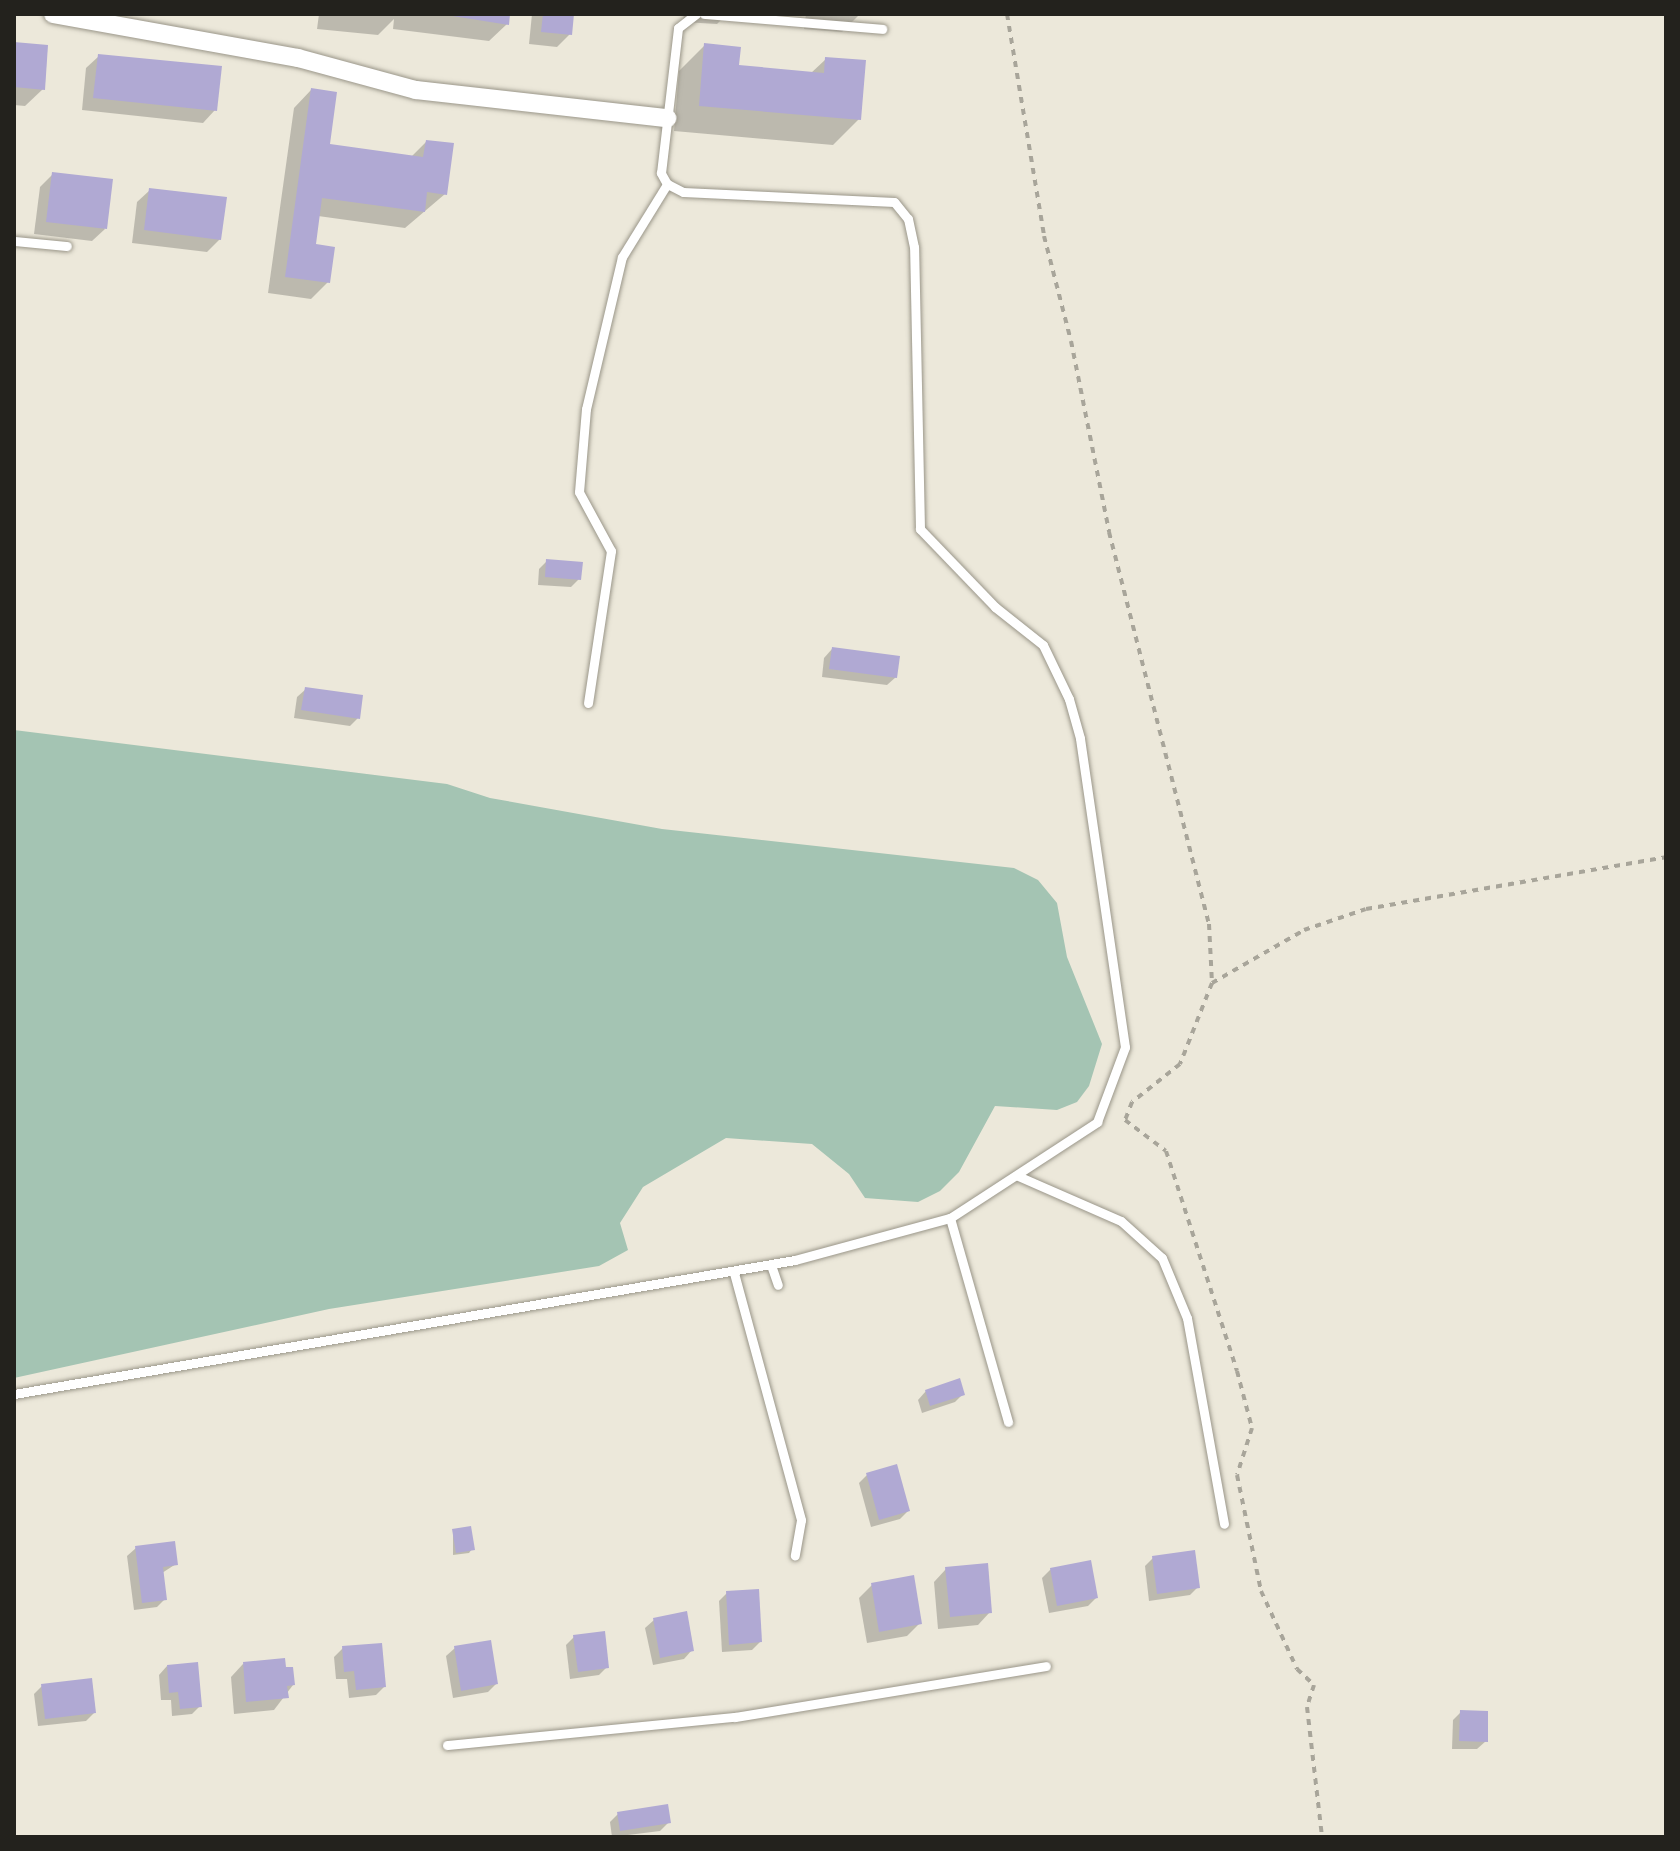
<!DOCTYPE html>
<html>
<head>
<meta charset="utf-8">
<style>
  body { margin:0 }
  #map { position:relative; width:1680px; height:1851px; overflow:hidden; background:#ece8da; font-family:"Golos Text",sans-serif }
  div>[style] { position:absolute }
  .green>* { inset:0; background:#a4c4b3 }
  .shadow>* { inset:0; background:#0003 }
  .building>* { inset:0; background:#b0a9d3 }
  .path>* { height:4px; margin-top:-2px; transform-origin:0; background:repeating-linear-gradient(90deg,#a8a59a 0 6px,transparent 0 12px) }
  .roads { filter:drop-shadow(0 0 2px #9a9689) drop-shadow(0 0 2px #9a9689) }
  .lane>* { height:9px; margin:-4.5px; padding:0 4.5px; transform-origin:4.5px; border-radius:4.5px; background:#fff }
  .street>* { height:18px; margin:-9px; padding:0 9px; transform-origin:9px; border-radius:9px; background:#fff }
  span { translate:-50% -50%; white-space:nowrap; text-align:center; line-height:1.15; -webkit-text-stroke:8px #ece8da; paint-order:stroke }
  .frame { position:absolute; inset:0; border:16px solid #23221d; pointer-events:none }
</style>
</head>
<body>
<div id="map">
  <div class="green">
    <div style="clip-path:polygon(14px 730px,447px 784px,490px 798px,662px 829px,1014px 868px,1038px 880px,1057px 903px,1067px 957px,1102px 1044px,1089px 1086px,1077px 1102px,1057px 1110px,995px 1106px,959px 1172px,940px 1191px,918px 1202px,865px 1198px,849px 1174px,812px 1144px,726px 1138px,643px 1187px,620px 1223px,628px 1250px,599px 1266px,329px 1309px,14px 1378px)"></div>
  </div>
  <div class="shadow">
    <div style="clip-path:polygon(319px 14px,508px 14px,507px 24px,489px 41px,393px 29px,394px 19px,378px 35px,317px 29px)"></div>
    <div style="clip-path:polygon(532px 14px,572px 14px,570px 34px,557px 47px,529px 44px)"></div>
    <div style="clip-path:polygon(684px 14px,727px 14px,717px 24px,683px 22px)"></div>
    <div style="clip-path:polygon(806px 14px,860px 14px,842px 32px,804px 29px)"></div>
    <div style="clip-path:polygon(14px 44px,43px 89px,25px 106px,14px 105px)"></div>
    <div style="clip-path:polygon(705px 45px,737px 67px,811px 73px,826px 59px,859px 119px,833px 145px,674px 131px,679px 71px)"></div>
    <div style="clip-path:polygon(99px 56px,215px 110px,203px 123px,82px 110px,86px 68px)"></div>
    <div style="clip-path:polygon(311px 90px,327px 146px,411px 157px,426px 142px,445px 194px,405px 228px,318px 216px,314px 246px,328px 282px,311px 299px,268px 293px,294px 108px)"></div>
    <div style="clip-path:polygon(53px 174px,105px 229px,92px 241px,34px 234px,40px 187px)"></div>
    <div style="clip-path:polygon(150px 190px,220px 239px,207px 252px,132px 243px,137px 202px)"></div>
    <div style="clip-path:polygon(547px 561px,579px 579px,571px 587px,538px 585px,539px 569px)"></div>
    <div style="clip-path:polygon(832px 649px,896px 677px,887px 685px,822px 677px,824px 658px)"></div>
    <div style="clip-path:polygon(306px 689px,358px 718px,350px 726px,294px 718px,297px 697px)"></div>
    <div style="clip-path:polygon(926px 1391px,963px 1394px,955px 1402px,922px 1413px,918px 1400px)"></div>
    <div style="clip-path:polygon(867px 1475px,908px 1511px,900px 1519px,871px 1527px,859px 1483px)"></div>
    <div style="clip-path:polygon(453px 1531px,472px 1549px,469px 1553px,453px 1555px)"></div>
    <div style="clip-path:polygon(136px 1548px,176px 1564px,162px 1573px,165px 1599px,157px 1607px,134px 1610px,127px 1556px)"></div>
    <div style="clip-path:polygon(1153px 1558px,1198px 1587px,1190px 1595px,1149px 1601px,1145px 1566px)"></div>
    <div style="clip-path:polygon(946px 1569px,990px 1612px,978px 1625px,938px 1629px,934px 1582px)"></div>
    <div style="clip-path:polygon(1051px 1569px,1096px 1598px,1088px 1606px,1049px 1613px,1042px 1578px)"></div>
    <div style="clip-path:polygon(872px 1585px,920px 1623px,907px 1636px,867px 1643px,859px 1598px)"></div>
    <div style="clip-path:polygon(727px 1593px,760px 1642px,752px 1650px,722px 1652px,719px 1601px)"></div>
    <div style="clip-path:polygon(654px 1620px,692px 1650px,684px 1659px,653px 1665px,645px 1628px)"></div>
    <div style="clip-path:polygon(574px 1637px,607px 1667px,599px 1675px,570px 1679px,566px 1645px)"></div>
    <div style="clip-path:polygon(343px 1648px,384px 1687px,376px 1695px,349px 1698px,347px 1679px,336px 1679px,334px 1657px)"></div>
    <div style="clip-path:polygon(455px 1648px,496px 1684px,488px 1692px,453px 1698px,446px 1656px)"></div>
    <div style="clip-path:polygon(243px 1664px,284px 1670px,293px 1685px,274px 1710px,234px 1714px,231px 1677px)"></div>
    <div style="clip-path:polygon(167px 1666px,200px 1706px,192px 1714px,172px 1716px,171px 1700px,161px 1700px,159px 1675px)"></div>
    <div style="clip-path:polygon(42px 1686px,94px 1713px,86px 1721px,38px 1726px,34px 1694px)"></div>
    <div style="clip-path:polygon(1461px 1712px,1486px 1741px,1477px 1749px,1452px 1749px,1453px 1720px)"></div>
    <div style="clip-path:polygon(618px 1814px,669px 1822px,660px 1831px,612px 1837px,610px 1822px)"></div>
  </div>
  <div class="building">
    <div style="clip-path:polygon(440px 14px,510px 14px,509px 25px)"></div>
    <div style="clip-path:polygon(543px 14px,574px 14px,572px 35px,541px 32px)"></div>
    <div style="clip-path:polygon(14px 42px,48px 45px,45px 90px,14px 87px)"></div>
    <div style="clip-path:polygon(704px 43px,741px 47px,739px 65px,824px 73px,825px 57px,866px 60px,861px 120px,699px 106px)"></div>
    <div style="clip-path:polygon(98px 54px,222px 66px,217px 111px,93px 98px)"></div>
    <div style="clip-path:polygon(311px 88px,337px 92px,330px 144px,423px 157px,426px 140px,454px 143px,447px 195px,427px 192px,425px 212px,322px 198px,316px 244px,335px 247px,330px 283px,285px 277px)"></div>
    <div style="clip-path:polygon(52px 172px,113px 179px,107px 229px,46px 222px)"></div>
    <div style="clip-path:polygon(149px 188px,227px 197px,221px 240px,144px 230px)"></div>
    <div style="clip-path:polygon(546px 559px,583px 562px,581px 580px,545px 577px)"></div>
    <div style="clip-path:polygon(832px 647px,900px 656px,897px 678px,829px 669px)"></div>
    <div style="clip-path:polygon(305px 687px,363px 695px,360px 719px,301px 710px)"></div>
    <div style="clip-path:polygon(960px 1378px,965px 1395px,930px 1406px,925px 1390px)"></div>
    <div style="clip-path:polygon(897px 1464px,910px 1511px,879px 1520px,866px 1473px)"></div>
    <div style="clip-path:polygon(471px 1526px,475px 1550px,456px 1553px,452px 1529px)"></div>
    <div style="clip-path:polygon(175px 1541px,178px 1565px,163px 1567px,167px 1600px,142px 1603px,135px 1546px)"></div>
    <div style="clip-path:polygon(1195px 1550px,1200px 1588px,1157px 1594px,1152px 1556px)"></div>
    <div style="clip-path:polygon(1091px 1560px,1098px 1598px,1057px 1606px,1050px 1568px)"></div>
    <div style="clip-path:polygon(988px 1563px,992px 1613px,950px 1617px,945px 1567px)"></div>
    <div style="clip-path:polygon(914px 1575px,922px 1624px,879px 1632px,871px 1583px)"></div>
    <div style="clip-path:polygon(759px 1589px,762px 1642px,729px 1645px,726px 1591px)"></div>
    <div style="clip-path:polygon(687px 1611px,694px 1651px,660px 1658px,653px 1618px)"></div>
    <div style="clip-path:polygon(605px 1631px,609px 1668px,578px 1672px,573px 1635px)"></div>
    <div style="clip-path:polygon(491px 1640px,498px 1684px,461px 1691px,454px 1646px)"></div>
    <div style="clip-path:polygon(382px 1643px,386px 1687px,356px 1690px,354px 1671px,344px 1672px,342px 1646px)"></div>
    <div style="clip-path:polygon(285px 1658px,286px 1667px,293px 1667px,295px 1685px,287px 1686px,289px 1698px,246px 1702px,243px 1662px)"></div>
    <div style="clip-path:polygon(198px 1662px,202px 1707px,180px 1709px,178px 1692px,169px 1693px,167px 1665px)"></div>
    <div style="clip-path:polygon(92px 1678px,96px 1713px,45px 1719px,41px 1684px)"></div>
    <div style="clip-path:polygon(1460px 1710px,1488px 1711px,1488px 1742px,1459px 1741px)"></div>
    <div style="clip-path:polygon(668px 1804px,671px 1823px,620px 1831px,617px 1812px)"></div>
  </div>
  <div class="path">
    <div style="left:1007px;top:14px;width:225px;rotate:80.5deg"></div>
    <div style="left:1044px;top:236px;width:108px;rotate:75.6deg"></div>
    <div style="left:1071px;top:341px;width:195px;rotate:78.7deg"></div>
    <div style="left:1109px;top:532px;width:405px;rotate:75.7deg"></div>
    <div style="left:1209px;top:924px;width:59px;rotate:87.1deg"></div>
    <div style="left:1212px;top:983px;width:106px;rotate:-29.9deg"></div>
    <div style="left:1304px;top:930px;width:65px;rotate:-18.7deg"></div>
    <div style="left:1366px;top:909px;width:304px;rotate:-9.8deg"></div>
    <div style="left:1212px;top:983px;width:87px;rotate:111.6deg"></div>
    <div style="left:1180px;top:1064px;width:61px;rotate:141.6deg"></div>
    <div style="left:1132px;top:1102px;width:19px;rotate:111deg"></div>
    <div style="left:1125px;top:1120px;width:51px;rotate:37.1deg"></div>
    <div style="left:1166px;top:1151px;width:231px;rotate:72.1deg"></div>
    <div style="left:1237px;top:1371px;width:59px;rotate:75.3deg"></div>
    <div style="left:1252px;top:1428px;width:49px;rotate:107.7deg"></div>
    <div style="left:1237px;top:1475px;width:118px;rotate:78.3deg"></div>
    <div style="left:1261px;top:1591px;width:86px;rotate:65.2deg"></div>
    <div style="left:1297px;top:1669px;width:23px;rotate:43deg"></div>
    <div style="left:1314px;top:1685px;width:23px;rotate:108deg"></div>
    <div style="left:1307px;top:1707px;width:131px;rotate:83.4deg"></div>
  </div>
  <div class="roads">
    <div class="lane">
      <div style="left:704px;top:14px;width:179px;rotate:4.8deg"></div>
      <div style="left:14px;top:241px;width:53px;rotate:5.4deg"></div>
      <div style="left:588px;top:703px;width:154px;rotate:-81.4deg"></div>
      <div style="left:611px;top:551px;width:67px;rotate:-118.5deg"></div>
      <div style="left:579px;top:492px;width:83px;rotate:-85.2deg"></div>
      <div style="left:586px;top:409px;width:156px;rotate:-76.7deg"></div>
      <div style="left:622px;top:257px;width:86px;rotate:-58.3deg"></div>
      <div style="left:1018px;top:1176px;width:112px;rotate:23.6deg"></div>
      <div style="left:1121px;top:1221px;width:55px;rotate:42.1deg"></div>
      <div style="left:1162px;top:1258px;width:65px;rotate:67.4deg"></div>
      <div style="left:1187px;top:1318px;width:209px;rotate:79.8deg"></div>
      <div style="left:950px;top:1218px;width:212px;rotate:74.1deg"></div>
      <div style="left:771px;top:1265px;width:21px;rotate:71deg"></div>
      <div style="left:734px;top:1273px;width:256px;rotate:74.8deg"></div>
      <div style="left:801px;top:1520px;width:36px;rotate:100deg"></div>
      <div style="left:14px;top:1394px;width:792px;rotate:-9.74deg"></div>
      <div style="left:795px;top:1260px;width:161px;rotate:-15.2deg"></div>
      <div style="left:950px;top:1218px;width:176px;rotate:-33.1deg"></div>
      <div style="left:1097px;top:1122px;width:80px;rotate:-69.5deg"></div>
      <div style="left:1125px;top:1047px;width:312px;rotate:-98.3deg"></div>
      <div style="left:1080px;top:738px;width:41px;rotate:-105.8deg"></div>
      <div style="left:1069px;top:699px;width:60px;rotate:-115.7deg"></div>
      <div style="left:1043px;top:645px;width:61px;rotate:-141.6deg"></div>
      <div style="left:995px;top:607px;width:108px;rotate:-133.9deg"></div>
      <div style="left:920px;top:529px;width:282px;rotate:-91.2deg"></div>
      <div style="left:914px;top:247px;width:29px;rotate:-102deg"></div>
      <div style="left:908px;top:219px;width:22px;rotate:-129deg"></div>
      <div style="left:894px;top:202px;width:211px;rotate:-177.3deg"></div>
      <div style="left:683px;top:192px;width:18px;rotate:-153deg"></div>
      <div style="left:667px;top:184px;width:13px;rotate:-119deg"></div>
      <div style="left:661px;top:173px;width:146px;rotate:-83.3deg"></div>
      <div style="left:678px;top:28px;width:23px;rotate:-38deg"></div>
      <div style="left:447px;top:1745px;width:289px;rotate:-5.6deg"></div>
      <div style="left:735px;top:1717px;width:315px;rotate:-9.3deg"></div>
    </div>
    <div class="street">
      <div style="left:53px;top:14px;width:249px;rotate:10.2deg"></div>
      <div style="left:298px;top:58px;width:122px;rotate:15.2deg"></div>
      <div style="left:416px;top:90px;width:253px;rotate:6.4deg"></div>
    </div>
  </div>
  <div class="frame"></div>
</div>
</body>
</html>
